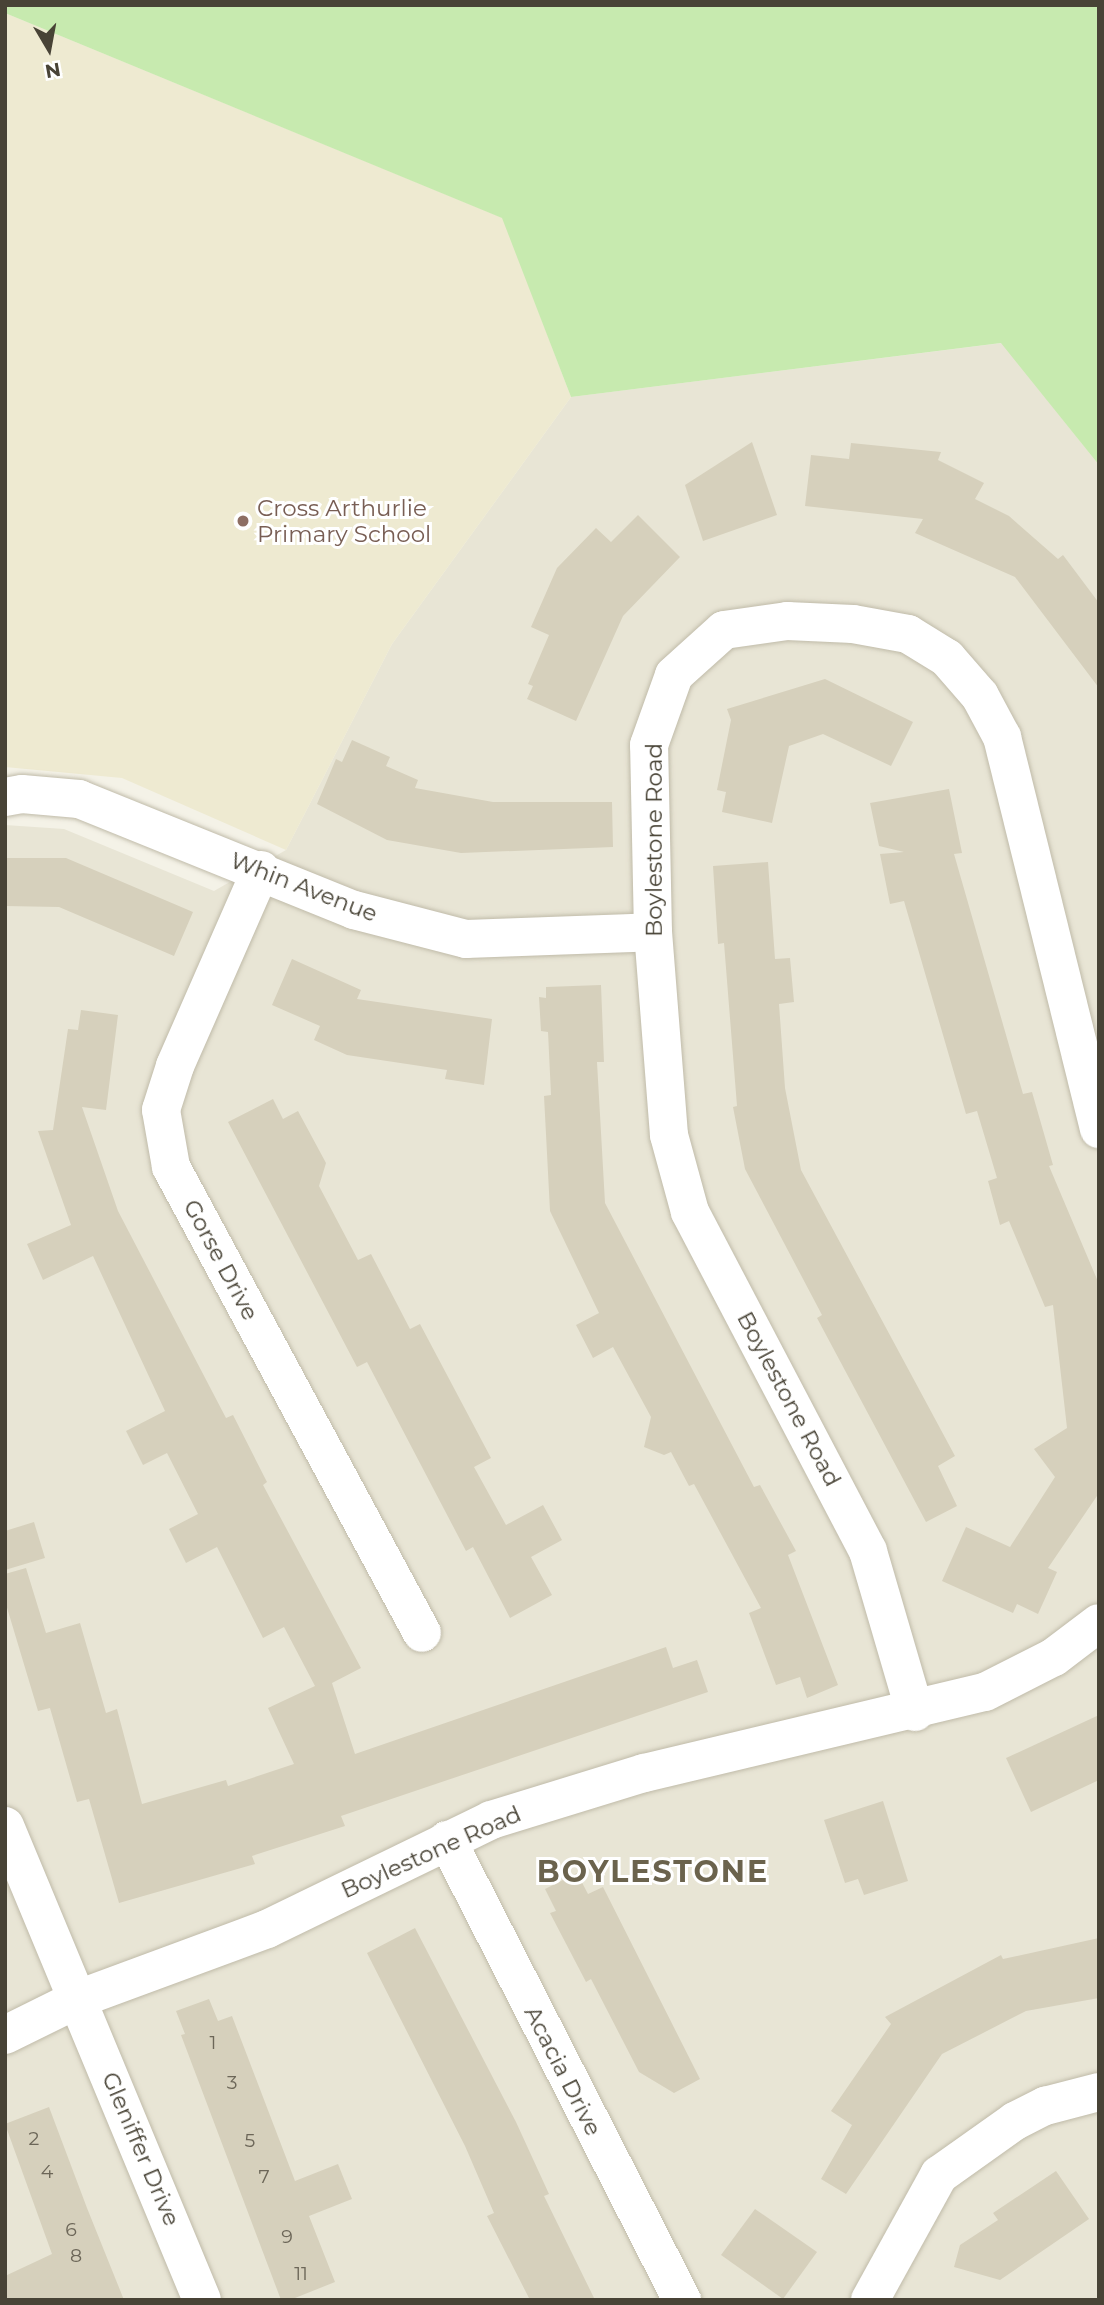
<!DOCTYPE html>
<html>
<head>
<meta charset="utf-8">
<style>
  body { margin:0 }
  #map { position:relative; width:1104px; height:2305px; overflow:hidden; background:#f4f2e7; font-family:Montserrat,sans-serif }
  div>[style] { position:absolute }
  .residential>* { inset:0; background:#e8e5d5 }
  .education>* { inset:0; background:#eeead1 }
  .green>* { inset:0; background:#c7eaaf }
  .building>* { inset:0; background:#d6d0bc }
  .roads { filter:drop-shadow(0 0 2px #c0bba9) drop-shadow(0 0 2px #c0bba9) }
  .minor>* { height:38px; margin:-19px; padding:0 19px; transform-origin:19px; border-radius:19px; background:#fff }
  .dots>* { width:19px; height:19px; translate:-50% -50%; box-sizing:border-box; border:4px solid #fff; border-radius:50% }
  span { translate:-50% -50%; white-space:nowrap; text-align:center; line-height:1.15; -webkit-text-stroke:6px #fff; paint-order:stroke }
  .number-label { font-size:19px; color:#6c6658 }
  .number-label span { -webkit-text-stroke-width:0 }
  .education-label { font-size:23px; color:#785e54 }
  .left { translate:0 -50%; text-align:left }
  .street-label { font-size:23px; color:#484336 }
  .district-label { font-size:30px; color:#6b634d; font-weight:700; letter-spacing:2px }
  .frame { position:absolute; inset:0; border:7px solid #484336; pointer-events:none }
  .north { position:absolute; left:14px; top:14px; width:70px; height:70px; -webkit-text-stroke:5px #fff; paint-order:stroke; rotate:170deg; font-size:19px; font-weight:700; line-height:28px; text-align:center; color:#484336 }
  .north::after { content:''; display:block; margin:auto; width:24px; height:32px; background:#484336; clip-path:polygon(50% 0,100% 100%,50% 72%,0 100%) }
</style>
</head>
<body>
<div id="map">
  <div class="residential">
    <div style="clip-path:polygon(1002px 343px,1099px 465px,1099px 2300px,5px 2300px,5px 825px,64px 829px,214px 891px,286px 850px,392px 644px,571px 397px)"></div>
  </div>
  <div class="education">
    <div style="clip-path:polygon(5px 13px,503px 218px,571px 397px,392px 644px,286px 850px,122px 778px,5px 767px)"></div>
  </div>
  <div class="green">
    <div style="clip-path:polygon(5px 5px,1099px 5px,1099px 465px,1001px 343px,571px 397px,502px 218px,5px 13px)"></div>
  </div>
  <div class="building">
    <div style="clip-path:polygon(752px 442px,777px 515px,703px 541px,685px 485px)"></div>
    <div style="clip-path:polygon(851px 443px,941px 452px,938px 460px,984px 483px,975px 499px,1009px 516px,1058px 559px,1063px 555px,1099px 603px,1099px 688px,1015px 577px,915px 533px,923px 519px,805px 506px,811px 455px,849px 459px)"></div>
    <div style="clip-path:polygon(638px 515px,680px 557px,623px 616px,576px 721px,527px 699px,533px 686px,528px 684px,549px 635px,531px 627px,557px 568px,596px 528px,611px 542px)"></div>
    <div style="clip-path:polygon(825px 679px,913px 722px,891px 766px,823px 734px,789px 746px,772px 823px,722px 812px,726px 792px,717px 790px,731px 720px,727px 709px)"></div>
    <div style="clip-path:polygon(352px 740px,390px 757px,386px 766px,418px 780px,415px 788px,493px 802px,612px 802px,613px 847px,461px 853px,387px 840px,317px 804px,336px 759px,342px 762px)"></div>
    <div style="clip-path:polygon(949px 789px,962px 853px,954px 854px,1023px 1094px,1032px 1092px,1053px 1165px,1049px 1166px,1099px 1284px,1099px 1493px,1048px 1568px,1057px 1572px,1038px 1614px,1017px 1604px,1013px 1613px,942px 1581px,966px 1527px,1010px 1547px,1055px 1477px,1034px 1449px,1067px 1428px,1053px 1305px,1045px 1307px,1009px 1221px,1000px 1225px,988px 1181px,997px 1178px,977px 1111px,966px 1114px,904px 901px,890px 904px,880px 854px,904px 852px,879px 846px,870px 803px)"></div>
    <div style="clip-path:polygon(5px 858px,66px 858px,193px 912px,174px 956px,59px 907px,5px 906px)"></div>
    <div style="clip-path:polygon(768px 862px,775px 959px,790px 958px,794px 1002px,779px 1004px,785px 1088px,801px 1170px,955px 1456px,938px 1466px,957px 1506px,926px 1522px,817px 1318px,822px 1315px,745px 1169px,733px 1107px,737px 1106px,724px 943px,718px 944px,713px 866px)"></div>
    <div style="clip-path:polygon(292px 959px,361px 990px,357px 999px,492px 1019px,484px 1085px,445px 1079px,447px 1070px,347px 1055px,314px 1040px,320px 1026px,272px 1005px)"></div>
    <div style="clip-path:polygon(601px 985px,604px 1062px,597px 1062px,605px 1203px,754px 1487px,760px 1485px,796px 1551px,788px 1555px,838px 1685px,807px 1698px,800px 1677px,776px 1685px,749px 1613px,761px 1608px,694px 1484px,689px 1486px,671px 1452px,664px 1455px,644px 1447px,651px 1417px,613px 1347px,593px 1358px,576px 1325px,599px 1313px,550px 1211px,544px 1096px,551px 1095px,548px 1032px,541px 1031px,539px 997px,546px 998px,546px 987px)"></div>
    <div style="clip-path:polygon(81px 1010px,118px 1015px,106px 1110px,82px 1107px,118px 1211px,226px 1418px,233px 1415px,267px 1482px,263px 1485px,361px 1668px,332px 1683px,355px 1754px,666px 1647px,673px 1668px,697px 1660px,708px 1692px,341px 1816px,345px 1826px,252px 1856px,255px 1864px,119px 1903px,89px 1799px,77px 1802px,50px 1708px,38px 1711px,5px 1601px,5px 1574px,26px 1568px,46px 1633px,80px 1623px,106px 1713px,117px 1709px,142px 1804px,226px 1780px,228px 1786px,294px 1764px,268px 1708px,315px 1686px,284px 1627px,263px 1638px,217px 1547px,186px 1563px,169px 1529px,198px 1514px,167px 1453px,143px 1465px,126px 1431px,165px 1411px,93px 1256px,43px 1280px,27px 1244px,71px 1225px,38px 1131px,53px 1130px,68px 1029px,78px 1030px)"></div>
    <div style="clip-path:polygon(273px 1099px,283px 1119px,298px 1111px,326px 1163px,319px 1186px,358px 1260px,371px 1254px,410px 1329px,420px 1324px,491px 1458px,474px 1467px,506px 1525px,543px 1505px,562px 1540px,531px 1557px,552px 1595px,510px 1618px,473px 1547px,466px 1551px,367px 1362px,357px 1367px,228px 1122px)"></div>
    <div style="clip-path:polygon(34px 1522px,45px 1558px,5px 1570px,5px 1531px)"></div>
    <div style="clip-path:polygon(1099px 1715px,1099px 1780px,1031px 1812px,1006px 1758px)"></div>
    <div style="clip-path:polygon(883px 1801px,908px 1881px,864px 1895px,858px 1879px,845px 1883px,824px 1820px)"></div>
    <div style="clip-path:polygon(577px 1873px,588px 1894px,603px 1887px,700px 2079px,674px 2093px,639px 2072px,591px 1979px,586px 1982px,550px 1913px,556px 1911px,545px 1889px)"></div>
    <div style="clip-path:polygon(415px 1928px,516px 2122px,549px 2194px,544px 2196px,595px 2300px,530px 2300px,487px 2216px,494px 2213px,465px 2146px,367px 1953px)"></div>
    <div style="clip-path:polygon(1099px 1938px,1099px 1998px,1026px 2011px,942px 2054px,846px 2194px,821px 2179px,852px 2125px,831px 2111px,891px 2024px,885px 2017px,1001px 1955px,1003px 1959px)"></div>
    <div style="clip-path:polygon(209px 1999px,218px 2021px,232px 2016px,295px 2181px,338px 2164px,352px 2199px,309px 2216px,335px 2282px,290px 2300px,281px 2300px,181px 2035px,185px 2034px,176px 2011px)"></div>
    <div style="clip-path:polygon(49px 2107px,87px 2208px,124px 2300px,5px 2300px,5px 2276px,52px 2254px,5px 2124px)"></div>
    <div style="clip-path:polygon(1056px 2171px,1089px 2219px,1000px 2280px,954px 2267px,960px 2245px,998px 2220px,993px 2213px)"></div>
    <div style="clip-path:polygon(755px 2209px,817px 2252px,783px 2299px,721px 2255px)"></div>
  </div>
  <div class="roads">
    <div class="minor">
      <div style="left:5px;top:797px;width:17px;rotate:-10deg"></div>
      <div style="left:22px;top:794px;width:57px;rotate:5deg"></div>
      <div style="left:79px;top:799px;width:297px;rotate:22deg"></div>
      <div style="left:354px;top:910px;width:116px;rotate:14.5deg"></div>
      <div style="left:466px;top:939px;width:187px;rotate:-2.1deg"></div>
      <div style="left:261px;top:870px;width:214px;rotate:113.7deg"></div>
      <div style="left:175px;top:1066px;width:46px;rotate:107.7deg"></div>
      <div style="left:161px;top:1110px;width:58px;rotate:80deg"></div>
      <div style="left:171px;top:1167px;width:529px;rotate:61.69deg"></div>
      <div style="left:915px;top:1712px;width:168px;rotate:-106.3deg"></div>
      <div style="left:868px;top:1551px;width:383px;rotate:-117.7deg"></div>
      <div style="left:690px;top:1212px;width:80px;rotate:-105.3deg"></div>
      <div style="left:669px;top:1135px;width:204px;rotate:-94.5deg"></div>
      <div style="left:653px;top:932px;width:187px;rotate:-91.2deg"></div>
      <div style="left:649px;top:745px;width:74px;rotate:-70.3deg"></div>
      <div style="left:674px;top:675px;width:67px;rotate:-42deg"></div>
      <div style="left:724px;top:630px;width:64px;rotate:-8.1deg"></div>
      <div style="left:787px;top:621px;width:66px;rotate:2.6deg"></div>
      <div style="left:853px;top:624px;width:56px;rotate:10.3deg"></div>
      <div style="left:908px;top:634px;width:46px;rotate:31.6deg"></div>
      <div style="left:947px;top:658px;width:50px;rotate:49deg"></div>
      <div style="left:980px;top:696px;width:47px;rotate:61.8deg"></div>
      <div style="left:1002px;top:737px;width:404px;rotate:76.1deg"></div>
      <div style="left:5px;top:1826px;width:513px;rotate:67.43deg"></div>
      <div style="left:447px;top:1840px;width:517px;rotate:62.94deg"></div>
      <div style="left:5px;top:2035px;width:81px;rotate:-26.3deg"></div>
      <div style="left:78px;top:1999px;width:202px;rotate:-20.3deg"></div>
      <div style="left:267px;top:1929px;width:249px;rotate:-25.9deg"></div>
      <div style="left:491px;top:1820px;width:160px;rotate:-17.1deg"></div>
      <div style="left:644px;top:1773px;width:350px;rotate:-13.4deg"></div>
      <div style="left:985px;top:1692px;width:77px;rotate:-26.9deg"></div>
      <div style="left:1054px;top:1657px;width:56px;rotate:-37.1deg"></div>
      <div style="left:870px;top:2300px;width:143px;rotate:-61.1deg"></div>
      <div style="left:939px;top:2175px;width:93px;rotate:-35.4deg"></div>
      <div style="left:1015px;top:2121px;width:34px;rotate:-27deg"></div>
      <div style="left:1045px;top:2106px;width:56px;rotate:-14.5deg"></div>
    </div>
  </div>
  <div class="dots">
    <div style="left:243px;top:521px;background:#8d6e63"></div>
  </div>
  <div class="number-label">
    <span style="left:213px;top:2043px">1</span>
    <span style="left:232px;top:2083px">3</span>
    <span style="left:34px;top:2139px">2</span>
    <span style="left:250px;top:2141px">5</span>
    <span style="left:47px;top:2172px">4</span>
    <span style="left:264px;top:2177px">7</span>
    <span style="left:71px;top:2230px">6</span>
    <span style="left:287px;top:2237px">9</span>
    <span style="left:76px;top:2256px">8</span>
    <span style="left:301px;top:2274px">11</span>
  </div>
  <div class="education-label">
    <span class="left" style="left:257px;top:521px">Cross Arthurlie<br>Primary School</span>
  </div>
  <div class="street-label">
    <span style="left:654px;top:840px;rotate:-90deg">Boylestone Road</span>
    <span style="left:304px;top:887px;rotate:21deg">Whin Avenue</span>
    <span style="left:221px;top:1260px;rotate:62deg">Gorse Drive</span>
    <span style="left:789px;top:1399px;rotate:62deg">Boylestone Road</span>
    <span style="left:431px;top:1852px;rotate:-24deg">Boylestone Road</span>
    <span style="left:563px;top:2071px;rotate:63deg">Acacia Drive</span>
    <span style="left:141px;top:2149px;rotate:67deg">Gleniffer Drive</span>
  </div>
  <div class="district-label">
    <span style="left:653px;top:1872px">BOYLESTONE</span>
  </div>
  <div class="frame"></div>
  <div class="north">N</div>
</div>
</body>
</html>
